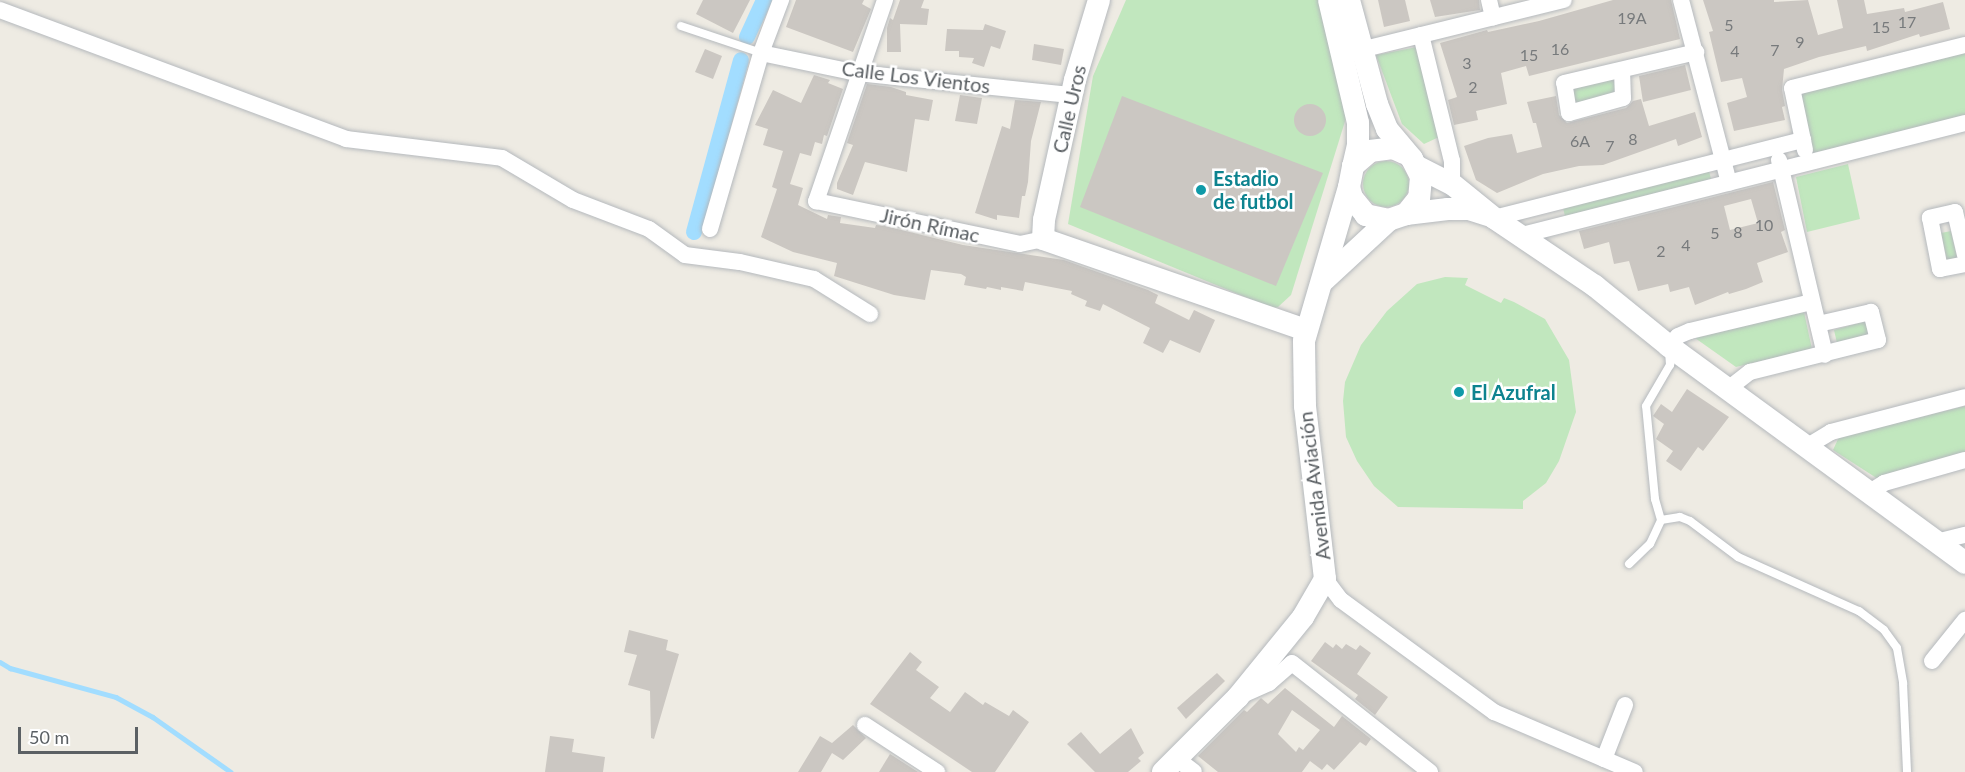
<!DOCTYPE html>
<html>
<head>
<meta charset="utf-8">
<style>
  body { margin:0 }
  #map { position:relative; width:1965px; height:772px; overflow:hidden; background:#eeebe3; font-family:Lato,sans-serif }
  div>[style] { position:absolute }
  .green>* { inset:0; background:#c1e7be }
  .round { border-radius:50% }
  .stream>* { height:4.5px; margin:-2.25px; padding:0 2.25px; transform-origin:2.25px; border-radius:2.25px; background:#a2ddff }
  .canal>* { height:16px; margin:-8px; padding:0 8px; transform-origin:8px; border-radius:8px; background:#a2ddff }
  .building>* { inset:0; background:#cbc7c2 }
  .roads { filter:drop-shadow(0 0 2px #b5b9bd) drop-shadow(0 0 2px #b5b9bd) }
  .lane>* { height:8px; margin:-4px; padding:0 4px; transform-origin:4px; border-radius:4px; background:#fff }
  .street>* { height:16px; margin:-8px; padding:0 8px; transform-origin:8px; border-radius:8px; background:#fff }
  .secondary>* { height:22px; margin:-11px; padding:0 11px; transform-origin:11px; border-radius:11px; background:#fff }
  .dots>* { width:16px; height:16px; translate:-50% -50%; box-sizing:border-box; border:3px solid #fff; border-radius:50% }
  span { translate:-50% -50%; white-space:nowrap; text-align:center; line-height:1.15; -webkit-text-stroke:5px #fff; paint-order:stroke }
  .number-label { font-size:16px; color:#777a7c }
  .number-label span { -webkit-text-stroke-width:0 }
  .street-label { font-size:20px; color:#5b6064 }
  .culture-label { font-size:20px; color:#0d838f; font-weight:700 }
  .left { translate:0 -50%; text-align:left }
  .scale { position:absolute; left:18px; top:727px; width:120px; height:27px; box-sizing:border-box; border:3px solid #5b6064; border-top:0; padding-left:8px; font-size:18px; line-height:21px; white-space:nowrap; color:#5b6064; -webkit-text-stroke:4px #fff; paint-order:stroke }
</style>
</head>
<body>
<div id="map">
  <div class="green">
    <div style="clip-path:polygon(1126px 0,1320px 0,1347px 115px,1291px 295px,1278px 307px,1272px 308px,1068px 224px,1093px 76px)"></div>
    <div style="clip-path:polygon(1417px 47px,1439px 137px,1424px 144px,1402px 124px,1376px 55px)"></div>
    <div style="clip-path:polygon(1965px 52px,1965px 117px,1813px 153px,1800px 95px,1805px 88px)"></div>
    <div style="clip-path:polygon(1617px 74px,1619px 93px,1572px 108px,1569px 88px)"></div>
    <div class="round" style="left:1363px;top:161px;width:46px;height:46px"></div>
    <div style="clip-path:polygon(1848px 164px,1860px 219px,1807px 232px,1796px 177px)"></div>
    <div style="clip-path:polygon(1709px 171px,1711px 179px,1565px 216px,1563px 208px)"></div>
    <div style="clip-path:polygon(1951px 231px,1957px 258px,1947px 260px,1941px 233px)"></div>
    <div style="clip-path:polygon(1445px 277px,1468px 278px,1465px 285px,1501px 303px,1504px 298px,1514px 302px,1545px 319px,1569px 360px,1576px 412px,1559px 461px,1546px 483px,1523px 501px,1523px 509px,1398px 507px,1374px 486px,1357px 461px,1346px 437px,1343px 401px,1345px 382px,1361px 345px,1387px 311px,1417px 284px)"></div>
    <div style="clip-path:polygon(1804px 312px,1812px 349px,1744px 365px,1736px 367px,1695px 338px)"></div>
    <div style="clip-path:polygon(1866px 321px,1869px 334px,1837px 343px,1834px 330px)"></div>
    <div style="clip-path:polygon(1965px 406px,1965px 456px,1878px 479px,1833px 450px,1839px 437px)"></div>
  </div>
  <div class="stream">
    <div style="left:0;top:662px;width:12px;rotate:31deg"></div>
    <div style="left:10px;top:668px;width:110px;rotate:15.3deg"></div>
    <div style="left:116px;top:697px;width:42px;rotate:28.4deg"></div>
    <div style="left:153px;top:717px;width:95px;rotate:35.2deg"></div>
  </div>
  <div class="canal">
    <div style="left:747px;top:37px;width:41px;rotate:-65.3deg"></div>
    <div style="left:694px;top:232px;width:178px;rotate:-74.7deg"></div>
  </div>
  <div class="building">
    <div style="clip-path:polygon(703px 0,750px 0,733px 33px,696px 14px)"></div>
    <div style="clip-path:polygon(796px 0,864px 0,862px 4px,871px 9px,853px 52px,786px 27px)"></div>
    <div style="clip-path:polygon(900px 0,924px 0,921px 8px,929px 9px,927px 25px,900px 24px,901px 52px,887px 52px,887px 28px,890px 18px,893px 20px)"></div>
    <div style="clip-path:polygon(1378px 0,1405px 0,1410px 21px,1384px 27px)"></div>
    <div style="clip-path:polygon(1430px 0,1479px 0,1480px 10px,1435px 17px)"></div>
    <div style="clip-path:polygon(1613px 0,1671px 0,1680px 39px,1529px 76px,1526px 66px,1501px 73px,1507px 104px,1476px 111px,1478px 120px,1454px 125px,1448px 100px,1457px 97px,1440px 43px,1487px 30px,1488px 32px,1539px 21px)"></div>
    <div style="clip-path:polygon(1703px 0,1774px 0,1774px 2px,1808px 0,1818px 35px,1843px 28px,1837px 0,1864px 0,1867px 14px,1904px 8px,1905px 12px,1943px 2px,1950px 29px,1920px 37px,1919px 34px,1867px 51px,1866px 46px,1819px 57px,1784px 69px,1782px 90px,1785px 106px,1782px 107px,1785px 120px,1734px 131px,1727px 103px,1747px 97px,1742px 78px,1721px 82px,1709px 32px,1713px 31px)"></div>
    <div style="clip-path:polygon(985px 24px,1006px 31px,1000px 49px,991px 46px,984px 67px,972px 63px,974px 58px,959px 57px,959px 51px,945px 51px,947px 29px,983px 30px)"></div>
    <div style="clip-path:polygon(1034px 44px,1064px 49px,1061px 65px,1032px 60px)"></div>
    <div style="clip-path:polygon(705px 49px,722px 56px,713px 79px,695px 72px)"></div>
    <div style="clip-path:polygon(1685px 65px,1691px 90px,1643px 102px,1639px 76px)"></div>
    <div style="clip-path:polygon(814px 75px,830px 80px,828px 83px,843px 89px,827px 136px,824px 135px,822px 144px,815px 142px,811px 156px,800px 153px,790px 184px,803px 188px,798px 205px,827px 219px,828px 215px,841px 217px,840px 223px,875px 228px,876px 225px,885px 226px,963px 245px,1064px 260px,1148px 290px,1158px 295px,1155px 303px,1189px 320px,1194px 310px,1215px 320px,1200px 353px,1170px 340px,1163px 353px,1143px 343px,1150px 328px,1103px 304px,1100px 311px,1085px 306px,1087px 301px,1071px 294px,1072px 291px,1025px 282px,1023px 291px,1001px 287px,1001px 290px,987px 287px,986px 289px,964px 285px,966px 277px,961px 274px,931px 270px,925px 300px,894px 295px,834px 276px,837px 263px,793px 252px,761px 237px,777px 189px,772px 187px,783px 151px,763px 145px,768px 129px,755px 125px,773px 90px,801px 103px)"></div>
    <div style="clip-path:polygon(867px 84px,891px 87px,906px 92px,906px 95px,933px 100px,929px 121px,915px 119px,907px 172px,865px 162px,853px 195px,837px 189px,837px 183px,853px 145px,847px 143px)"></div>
    <div style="clip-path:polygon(960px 95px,982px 98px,977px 124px,955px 121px)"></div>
    <div style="clip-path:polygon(1122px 96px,1323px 173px,1276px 286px,1080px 207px)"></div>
    <div style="clip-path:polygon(1556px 96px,1559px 115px,1567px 123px,1626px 108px,1633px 101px,1641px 99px,1649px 126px,1695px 112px,1702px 137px,1678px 146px,1676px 139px,1603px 165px,1579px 166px,1543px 174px,1497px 193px,1476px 180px,1464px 146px,1488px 138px,1512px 134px,1517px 153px,1542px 147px,1536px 123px,1533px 123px,1527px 102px)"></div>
    <div style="clip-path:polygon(1015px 100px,1041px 102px,1031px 141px,1028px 182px,1025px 196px,1022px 196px,1019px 218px,997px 215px,997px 220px,975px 213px,1002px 126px,1010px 129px)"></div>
    <div class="round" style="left:1294px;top:104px;width:32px;height:32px"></div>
    <div style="clip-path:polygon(evenodd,1773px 182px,1785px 230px,1781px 232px,1788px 252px,1757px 263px,1763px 282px,1746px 289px,1729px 294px,1728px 292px,1695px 305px,1689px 287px,1670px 292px,1668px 284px,1638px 291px,1629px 261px,1614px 264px,1609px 242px,1584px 249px,1579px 231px,1773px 182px,1751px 199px,1758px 223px,1730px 230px,1724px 206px,1751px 199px)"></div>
    <div style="clip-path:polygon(1687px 389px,1729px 417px,1703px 451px,1698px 447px,1681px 471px,1666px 461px,1673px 451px,1656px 439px,1664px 424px,1653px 416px,1661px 404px,1672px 412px)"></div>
    <div style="clip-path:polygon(629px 630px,668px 640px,666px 650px,679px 654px,654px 739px,651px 738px,650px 691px,628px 685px,637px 655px,624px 652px)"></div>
    <div style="clip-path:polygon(1325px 642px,1333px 648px,1336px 644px,1342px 649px,1346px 644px,1356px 650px,1360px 645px,1371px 653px,1357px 674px,1388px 697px,1375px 715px,1355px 699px,1358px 695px,1311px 661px)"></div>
    <div style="clip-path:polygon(910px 652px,922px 662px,916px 670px,939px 687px,930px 698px,950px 712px,965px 692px,983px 705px,985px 702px,1009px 716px,1013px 710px,1029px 722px,995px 772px,972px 772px,870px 704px)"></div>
    <div style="clip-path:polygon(1217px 673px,1225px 681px,1186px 719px,1177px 708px)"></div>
    <div style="clip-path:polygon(evenodd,1285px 688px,1334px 727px,1342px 716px,1371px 739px,1366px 746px,1360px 742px,1334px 770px,1327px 764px,1322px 770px,1310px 761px,1302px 772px,1218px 772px,1198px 756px,1244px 710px,1247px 712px,1261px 698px,1268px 704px,1285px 688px,1292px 710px,1320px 730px,1303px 750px,1299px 747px,1296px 752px,1278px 734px,1292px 710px)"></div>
    <div style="clip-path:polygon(853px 725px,866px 738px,843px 760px,832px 753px,821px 772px,798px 772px,820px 736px,832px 743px)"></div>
    <div style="clip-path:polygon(1131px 728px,1144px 753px,1138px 758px,1141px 761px,1128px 772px,1095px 772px,1067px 744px,1081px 732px,1100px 754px)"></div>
    <div style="clip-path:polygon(550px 736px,574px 739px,572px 752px,605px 757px,603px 772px,545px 772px)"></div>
    <div style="clip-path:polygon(890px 754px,918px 772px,879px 772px)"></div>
  </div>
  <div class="roads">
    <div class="lane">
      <div style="left:681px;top:26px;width:84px;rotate:18.6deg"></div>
      <div style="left:1661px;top:520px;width:19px;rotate:-9deg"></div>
      <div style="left:1680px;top:517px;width:11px;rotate:22deg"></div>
      <div style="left:1690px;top:521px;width:60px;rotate:36.9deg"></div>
      <div style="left:1738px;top:557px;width:133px;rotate:24.1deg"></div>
      <div style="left:1859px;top:611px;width:31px;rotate:37deg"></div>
      <div style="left:1884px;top:630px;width:22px;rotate:54deg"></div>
      <div style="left:1897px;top:648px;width:36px;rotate:80deg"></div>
      <div style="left:1903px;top:683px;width:89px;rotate:87.4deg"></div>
      <div style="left:1629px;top:564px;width:29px;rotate:-44deg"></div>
      <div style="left:1650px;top:544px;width:26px;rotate:-65deg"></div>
      <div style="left:1661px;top:520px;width:22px;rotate:-106deg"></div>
      <div style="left:1655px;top:499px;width:93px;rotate:-95.5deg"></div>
      <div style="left:1646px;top:406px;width:48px;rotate:-59.7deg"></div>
      <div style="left:1670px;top:365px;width:16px;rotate:-94deg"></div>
    </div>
    <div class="street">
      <div style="left:885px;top:0;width:213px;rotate:108.9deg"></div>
      <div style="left:816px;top:201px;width:208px;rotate:11.9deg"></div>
      <div style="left:1020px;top:244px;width:24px;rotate:-12deg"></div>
      <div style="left:1489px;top:0;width:18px;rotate:77deg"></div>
      <div style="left:1681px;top:0;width:189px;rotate:75.3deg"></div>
      <div style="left:0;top:10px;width:369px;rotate:20.4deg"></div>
      <div style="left:346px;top:139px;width:157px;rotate:6.9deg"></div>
      <div style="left:502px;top:158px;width:82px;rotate:30.6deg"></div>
      <div style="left:573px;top:200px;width:81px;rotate:20.9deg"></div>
      <div style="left:649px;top:229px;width:44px;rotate:35.8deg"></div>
      <div style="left:685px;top:255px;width:55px;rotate:7.3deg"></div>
      <div style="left:740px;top:262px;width:76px;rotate:12.9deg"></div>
      <div style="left:814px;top:279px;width:66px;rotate:32deg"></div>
      <div style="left:1421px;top:35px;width:130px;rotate:76.2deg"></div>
      <div style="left:1452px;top:161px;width:23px;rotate:90deg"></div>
      <div style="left:1352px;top:52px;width:218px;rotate:-13.8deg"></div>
      <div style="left:761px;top:53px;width:99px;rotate:11.7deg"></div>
      <div style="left:858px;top:73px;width:215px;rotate:5.9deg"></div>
      <div style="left:1622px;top:70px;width:28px;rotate:88deg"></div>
      <div style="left:1623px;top:98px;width:56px;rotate:164.5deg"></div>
      <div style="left:1569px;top:113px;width:30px;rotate:-99deg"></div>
      <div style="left:1564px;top:83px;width:136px;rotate:-13.2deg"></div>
      <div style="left:1805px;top:150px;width:63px;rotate:-101.8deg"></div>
      <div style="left:1792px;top:88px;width:178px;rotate:-14deg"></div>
      <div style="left:1779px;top:160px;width:200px;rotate:76.7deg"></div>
      <div style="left:1494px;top:218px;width:319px;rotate:-14.2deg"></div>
      <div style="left:710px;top:229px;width:183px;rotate:-73.8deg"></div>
      <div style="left:761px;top:53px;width:57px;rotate:-69.3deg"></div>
      <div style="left:1522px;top:235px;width:457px;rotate:-14.2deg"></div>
      <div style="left:1965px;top:255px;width:44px;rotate:-103.1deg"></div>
      <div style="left:1955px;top:212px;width:26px;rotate:167deg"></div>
      <div style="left:1930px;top:218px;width:52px;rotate:78.9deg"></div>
      <div style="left:1940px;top:269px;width:25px;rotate:-11deg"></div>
      <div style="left:1669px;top:346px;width:13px;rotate:-48deg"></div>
      <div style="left:1678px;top:336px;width:13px;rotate:-23deg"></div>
      <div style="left:1690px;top:331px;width:125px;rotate:-13.4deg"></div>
      <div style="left:1728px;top:389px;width:28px;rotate:-38deg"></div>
      <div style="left:1750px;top:372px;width:132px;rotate:-14deg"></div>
      <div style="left:1878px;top:340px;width:29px;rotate:-104deg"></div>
      <div style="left:1871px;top:312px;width:54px;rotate:167.2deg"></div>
      <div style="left:1806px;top:447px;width:29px;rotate:-31deg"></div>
      <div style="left:1831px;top:432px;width:138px;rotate:-14.6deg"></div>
      <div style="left:1868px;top:493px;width:19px;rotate:-32deg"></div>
      <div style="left:1884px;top:483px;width:84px;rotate:-15.9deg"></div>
      <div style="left:1936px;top:542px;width:30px;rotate:-14deg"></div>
      <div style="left:1325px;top:579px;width:26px;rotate:53deg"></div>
      <div style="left:1341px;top:600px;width:190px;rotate:36.2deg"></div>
      <div style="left:1494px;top:712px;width:153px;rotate:23.1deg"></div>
      <div style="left:1932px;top:661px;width:53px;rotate:-51.2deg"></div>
      <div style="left:1240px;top:696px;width:32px;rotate:-24deg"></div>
      <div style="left:1269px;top:683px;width:30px;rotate:-41deg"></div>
      <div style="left:1292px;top:663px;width:176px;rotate:38.3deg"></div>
      <div style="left:865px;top:725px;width:86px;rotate:33.1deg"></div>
      <div style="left:1177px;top:759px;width:21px;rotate:37deg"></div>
      <div style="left:1604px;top:759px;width:58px;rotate:-68.7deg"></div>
    </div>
    <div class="secondary">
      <div style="left:1099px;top:0;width:84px;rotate:106.7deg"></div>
      <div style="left:1075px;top:80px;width:143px;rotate:102.5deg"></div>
      <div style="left:1044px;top:220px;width:19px;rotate:93deg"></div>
      <div style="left:1043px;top:239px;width:278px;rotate:19.1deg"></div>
      <div style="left:1329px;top:0;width:126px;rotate:76.7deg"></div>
      <div style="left:1358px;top:123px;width:22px;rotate:90deg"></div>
      <div style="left:1358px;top:145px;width:22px;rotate:103deg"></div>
      <div style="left:1349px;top:0;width:108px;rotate:74.9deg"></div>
      <div style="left:1377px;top:104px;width:27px;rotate:68deg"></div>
      <div style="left:1387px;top:129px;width:39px;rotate:50deg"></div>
      <div style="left:1412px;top:159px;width:20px;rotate:63deg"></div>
      <div style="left:1421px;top:177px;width:21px;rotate:95deg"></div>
      <div style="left:1419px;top:198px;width:21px;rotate:129deg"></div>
      <div style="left:1406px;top:214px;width:18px;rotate:161deg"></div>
      <div style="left:1389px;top:220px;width:24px;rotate:-168deg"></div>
      <div style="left:1366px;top:215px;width:22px;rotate:-129deg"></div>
      <div style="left:1352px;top:198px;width:11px;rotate:-105deg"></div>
      <div style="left:1349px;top:187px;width:21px;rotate:-79deg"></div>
      <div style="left:1353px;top:166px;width:23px;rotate:-41deg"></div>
      <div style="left:1370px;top:151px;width:23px;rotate:-7deg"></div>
      <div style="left:1393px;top:148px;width:12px;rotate:24deg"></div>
      <div style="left:1418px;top:167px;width:38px;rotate:27deg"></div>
      <div style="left:1452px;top:184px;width:54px;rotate:39deg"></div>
      <div style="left:1494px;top:218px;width:122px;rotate:34deg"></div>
      <div style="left:1595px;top:286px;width:95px;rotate:39deg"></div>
      <div style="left:1669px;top:346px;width:367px;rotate:36.2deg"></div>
      <div style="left:1406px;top:214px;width:42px;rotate:-6.8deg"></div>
      <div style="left:1448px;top:209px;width:21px"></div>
      <div style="left:1469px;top:209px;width:19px;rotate:18deg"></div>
      <div style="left:1322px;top:282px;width:91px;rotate:-42.8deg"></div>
      <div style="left:1163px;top:772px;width:106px;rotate:-45deg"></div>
      <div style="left:1238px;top:697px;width:103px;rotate:-50.9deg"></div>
      <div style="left:1303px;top:617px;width:44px;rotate:-59.9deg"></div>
      <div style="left:1325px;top:579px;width:174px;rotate:-96.6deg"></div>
      <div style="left:1305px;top:406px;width:65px;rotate:-90.9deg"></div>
      <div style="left:1304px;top:341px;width:160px;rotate:-73.7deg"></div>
    </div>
  </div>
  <div class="dots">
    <div style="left:1201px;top:190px;background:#0f9aa8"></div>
    <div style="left:1459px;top:392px;background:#0f9aa8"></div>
  </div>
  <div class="number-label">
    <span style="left:1632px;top:18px">19A</span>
    <span style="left:1907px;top:22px">17</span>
    <span style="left:1729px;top:25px">5</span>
    <span style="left:1881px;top:27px">15</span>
    <span style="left:1800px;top:42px">9</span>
    <span style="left:1560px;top:49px">16</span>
    <span style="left:1775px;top:50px">7</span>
    <span style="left:1735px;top:51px">4</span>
    <span style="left:1529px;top:55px">15</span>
    <span style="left:1467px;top:63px">3</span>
    <span style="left:1473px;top:87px">2</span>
    <span style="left:1633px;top:139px">8</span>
    <span style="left:1580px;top:141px">6A</span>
    <span style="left:1610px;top:146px">7</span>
    <span style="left:1764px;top:225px">10</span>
    <span style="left:1738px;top:232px">8</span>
    <span style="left:1715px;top:233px">5</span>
    <span style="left:1686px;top:245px">4</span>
    <span style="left:1661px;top:251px">2</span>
  </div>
  <div class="street-label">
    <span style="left:916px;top:77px;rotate:7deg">Calle Los Vientos</span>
    <span style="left:1069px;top:109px;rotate:-77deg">Calle Uros</span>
    <span style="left:930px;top:225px;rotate:12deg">Jirón Rímac</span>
    <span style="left:1314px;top:486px;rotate:-97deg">Avenida Aviación</span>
  </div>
  <div class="culture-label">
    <span class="left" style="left:1213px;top:190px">Estadio<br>de futbol</span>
    <span class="left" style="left:1471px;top:392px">El Azufral</span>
  </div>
  <div class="scale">50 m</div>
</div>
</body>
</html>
